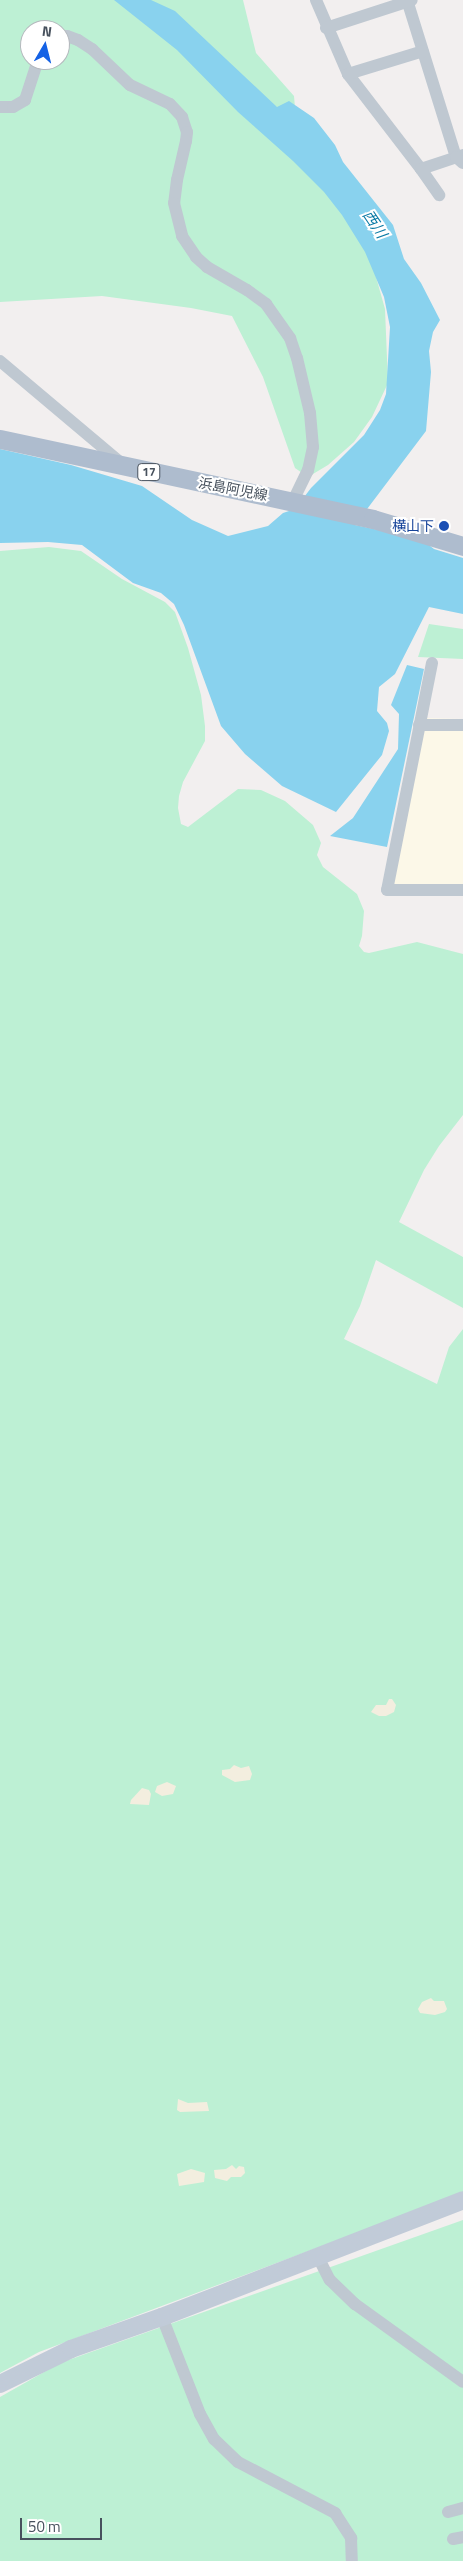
<!DOCTYPE html>
<html>
<head>
<meta charset="utf-8">
<style>
  body { margin:0 }
  #map { position:relative; width:463px; height:2561px; overflow:hidden; background:#f2efef; font-family:"Titillium Web","Noto Sans JP",sans-serif }
  div>[style] { position:absolute }
  .commercial>* { inset:0; background:#fcf8e8 }
  .green>* { inset:0; background:#bdf0d4 }
  .sand>* { inset:0; background:#f3eedf }
  .water>* { inset:0; background:#89d2ee }
  .street>* { height:12px; margin:-6px; padding:0 6px; transform-origin:6px; border-radius:6px; background:#bfc8d1 }
  .secondary>* { height:18px; margin:-9px; padding:0 9px; transform-origin:9px; border-radius:9px; background:#c1cbd8 }
  .primary>* { height:19px; margin:-9.5px; padding:0 9.5px; transform-origin:9.5px; border-radius:9.5px; background:#aebcce }
  .dots>* { width:14px; height:14px; translate:-50% -50%; box-sizing:border-box; border:2px solid #fff; border-radius:50% }
  span { translate:-50% -50%; white-space:nowrap; text-align:center; line-height:1.15; -webkit-text-stroke:4px #fff; paint-order:stroke }
  .shield-label span { padding:1px 4px; background:#fff; border:1px solid; border-radius:4px; -webkit-text-stroke-width:0 }
  .shield-label { font-size:12px; color:#47515d; font-weight:700 }
  .street-label { font-size:14px; color:#47515d }
  .transit-label { font-size:14px; color:#164399 }
  .right { translate:-100% -50%; text-align:right }
  .water-label { font-size:15px; color:#097aa5; font-style:italic }
  .north { position:absolute; left:20px; top:20px; width:50px; height:50px; box-sizing:border-box; background:#fff; border:1px solid #b5b9be; border-radius:50%; rotate:8deg; font-size:14px; font-weight:700; line-height:20px; text-align:center; color:#47515d }
  .north::after { content:''; display:block; margin:auto; width:18px; height:22px; background:#1562e5; clip-path:polygon(50% 0,100% 100%,50% 72%,0 100%) }
  .scale { position:absolute; left:20px; top:2518px; width:82px; height:22px; box-sizing:border-box; border:2px solid #47515d; border-top:0; padding-left:6px; font-size:15px; line-height:18px; white-space:nowrap; color:#47515d; -webkit-text-stroke:4px #fff; paint-order:stroke }
</style>
</head>
<body>
<div id="map">
  <div class="commercial">
    <div style="clip-path:polygon(426px 718px,463px 719px,463px 890px,390px 889px)"></div>
  </div>
  <div class="green">
    <div style="clip-path:polygon(evenodd,0 0,243px 0,256px 53px,294px 96px,300px 166px,339px 204px,369px 252px,385px 309px,388px 383px,372px 417px,354px 442px,328px 465px,308px 477px,295px 468px,263px 377px,232px 316px,191px 308px,102px 296px,0 302px,0 0,30px 30px,60px 30px,60px 60px,30px 60px,30px 30px)"></div>
    <div style="clip-path:polygon(49px 547px,81px 551px,122px 579px,165px 602px,175px 612px,188px 648px,201px 695px,205px 726px,205px 741px,183px 782px,179px 796px,178px 808px,181px 824px,188px 827px,238px 789px,261px 790px,285px 801px,313px 825px,321px 843px,317px 855px,323px 867px,357px 894px,364px 911px,362px 936px,359px 946px,364px 952px,369px 953px,417px 942px,463px 954px,463px 1115px,439px 1146px,424px 1170px,399px 1222px,463px 1257px,463px 1308px,376px 1260px,360px 1306px,344px 1339px,437px 1384px,449px 1347px,463px 1329px,463px 2193px,39px 2352px,0 2373px,0 551px)"></div>
    <div style="clip-path:polygon(429px 624px,463px 629px,463px 659px,418px 657px)"></div>
    <div style="clip-path:polygon(463px 2220px,463px 2561px,0 2561px,0 2397px,60px 2363px)"></div>
  </div>
  <div class="sand">
    <div style="clip-path:polygon(389px 1699px,392px 1699px,396px 1705px,394px 1712px,386px 1716px,379px 1716px,371px 1712px,376px 1705px,386px 1705px)"></div>
    <div style="clip-path:polygon(234px 1765px,241px 1768px,249px 1766px,252px 1774px,250px 1780px,235px 1782px,222px 1775px,222px 1770px,230px 1769px)"></div>
    <div style="clip-path:polygon(167px 1782px,176px 1786px,173px 1794px,162px 1796px,155px 1792px,157px 1786px)"></div>
    <div style="clip-path:polygon(142px 1788px,149px 1790px,151px 1794px,149px 1805px,130px 1804px,131px 1800px)"></div>
    <div style="clip-path:polygon(431px 1998px,434px 2001px,444px 2001px,447px 2009px,445px 2012px,435px 2015px,420px 2013px,418px 2009px,422px 2002px)"></div>
    <div style="clip-path:polygon(178px 2099px,188px 2103px,207px 2102px,209px 2111px,180px 2112px,177px 2110px)"></div>
    <div style="clip-path:polygon(232px 2165px,236px 2169px,239px 2166px,244px 2167px,245px 2173px,241px 2177px,231px 2177px,227px 2181px,215px 2178px,214px 2170px,226px 2169px)"></div>
    <div style="clip-path:polygon(191px 2169px,205px 2173px,204px 2182px,179px 2186px,177px 2174px)"></div>
  </div>
  <div class="water">
    <div style="clip-path:polygon(114px 0,151px 0,175px 11px,277px 107px,289px 101px,314px 118px,335px 145px,343px 162px,393px 225px,404px 259px,421px 283px,440px 320px,433px 332px,429px 351px,431px 372px,426px 431px,355px 525px,421px 539px,434px 549px,463px 558px,463px 614px,429px 607px,395px 674px,379px 687px,377px 711px,387px 723px,389px 731px,382px 755px,336px 812px,282px 786px,245px 754px,221px 726px,184px 625px,174px 604px,161px 593px,133px 583px,82px 545px,48px 542px,0 543px,0 449px,71px 465px,142px 486px,192px 520px,228px 536px,268px 526px,283px 513px,295px 509px,311px 488px,364px 435px,380px 410px,386px 394px,390px 327px,384px 297px,365px 252px,342px 215px,324px 192px,293px 161px,238px 112px,177px 50px)"></div>
    <div style="clip-path:polygon(407px 665px,424px 669px,387px 847px,330px 836px,353px 818px,398px 749px,399px 714px,391px 705px)"></div>
  </div>
  <div class="street">
    <div style="left:316px;top:0;width:81px;rotate:66.6deg"></div>
    <div style="left:348px;top:74px;width:120px;rotate:52.5deg"></div>
    <div style="left:421px;top:169px;width:44px;rotate:-18.4deg"></div>
    <div style="left:407px;top:0;width:164px;rotate:72.7deg"></div>
    <div style="left:456px;top:157px;width:9px;rotate:41deg"></div>
    <div style="left:326px;top:28px;width:90px;rotate:-18deg"></div>
    <div style="left:60px;top:38px;width:7px;rotate:-16deg"></div>
    <div style="left:67px;top:36px;width:12px;rotate:20deg"></div>
    <div style="left:78px;top:40px;width:17px;rotate:33deg"></div>
    <div style="left:92px;top:49px;width:52px;rotate:43.5deg"></div>
    <div style="left:130px;top:85px;width:44px;rotate:25.4deg"></div>
    <div style="left:170px;top:104px;width:18px;rotate:47deg"></div>
    <div style="left:182px;top:117px;width:16px;rotate:72deg"></div>
    <div style="left:187px;top:132px;width:9px;rotate:96deg"></div>
    <div style="left:186px;top:141px;width:40px;rotate:103deg"></div>
    <div style="left:177px;top:180px;width:23px;rotate:97deg"></div>
    <div style="left:174px;top:203px;width:34px;rotate:76deg"></div>
    <div style="left:182px;top:236px;width:25px;rotate:56deg"></div>
    <div style="left:196px;top:257px;width:15px;rotate:42deg"></div>
    <div style="left:207px;top:267px;width:46px;rotate:29.9deg"></div>
    <div style="left:247px;top:290px;width:24px;rotate:36deg"></div>
    <div style="left:266px;top:304px;width:42px;rotate:54.8deg"></div>
    <div style="left:290px;top:338px;width:21px;rotate:71deg"></div>
    <div style="left:297px;top:358px;width:57px;rotate:76.7deg"></div>
    <div style="left:310px;top:413px;width:34px;rotate:85deg"></div>
    <div style="left:313px;top:447px;width:24px;rotate:102deg"></div>
    <div style="left:308px;top:470px;width:34px;rotate:116deg"></div>
    <div style="left:348px;top:74px;width:78px;rotate:-17deg"></div>
    <div style="left:0;top:107px;width:13px"></div>
    <div style="left:13px;top:107px;width:14px;rotate:-30deg"></div>
    <div style="left:25px;top:100px;width:42px;rotate:-72deg"></div>
    <div style="left:421px;top:169px;width:32px;rotate:55deg"></div>
    <div style="left:0;top:361px;width:158px;rotate:40.1deg"></div>
    <div style="left:432px;top:663px;width:231px;rotate:101.2deg"></div>
    <div style="left:387px;top:890px;width:76px"></div>
    <div style="left:419px;top:725px;width:44px"></div>
    <div style="left:317px;top:2255px;width:28px;rotate:63deg"></div>
    <div style="left:330px;top:2280px;width:35px;rotate:44deg"></div>
    <div style="left:355px;top:2304px;width:133px;rotate:35.8deg"></div>
    <div style="left:162px;top:2317px;width:104px;rotate:68.6deg"></div>
    <div style="left:200px;top:2414px;width:29px;rotate:61deg"></div>
    <div style="left:214px;top:2439px;width:33px;rotate:44deg"></div>
    <div style="left:238px;top:2462px;width:110px;rotate:27.7deg"></div>
    <div style="left:335px;top:2513px;width:30px;rotate:57deg"></div>
    <div style="left:351px;top:2538px;width:23px;rotate:88deg"></div>
    <div style="left:448px;top:2512px;width:16px;rotate:-15deg"></div>
    <div style="left:453px;top:2539px;width:10px;rotate:-11deg"></div>
  </div>
  <div class="secondary">
    <div style="left:0;top:2384px;width:79px;rotate:-26.2deg"></div>
    <div style="left:71px;top:2349px;width:96px;rotate:-19.4deg"></div>
    <div style="left:162px;top:2317px;width:323px;rotate:-21.2deg"></div>
  </div>
  <div class="primary">
    <div style="left:0;top:439px;width:381px;rotate:12.1deg"></div>
    <div style="left:373px;top:519px;width:94px;rotate:16.7deg"></div>
  </div>
  <div class="dots">
    <div style="left:444px;top:526px;background:#1a4fb4"></div>
  </div>
  <div class="shield-label">
    <span style="left:149px;top:472px">17</span>
  </div>
  <div class="street-label">
    <span style="left:233px;top:489px;rotate:11deg">浜島阿児線</span>
  </div>
  <div class="transit-label">
    <span class="right" style="left:434px;top:526px">横山下</span>
  </div>
  <div class="water-label">
    <span style="left:375px;top:224px;rotate:56deg">西川</span>
  </div>
  <div class="north">N</div>
  <div class="scale">50 m</div>
</div>
</body>
</html>
